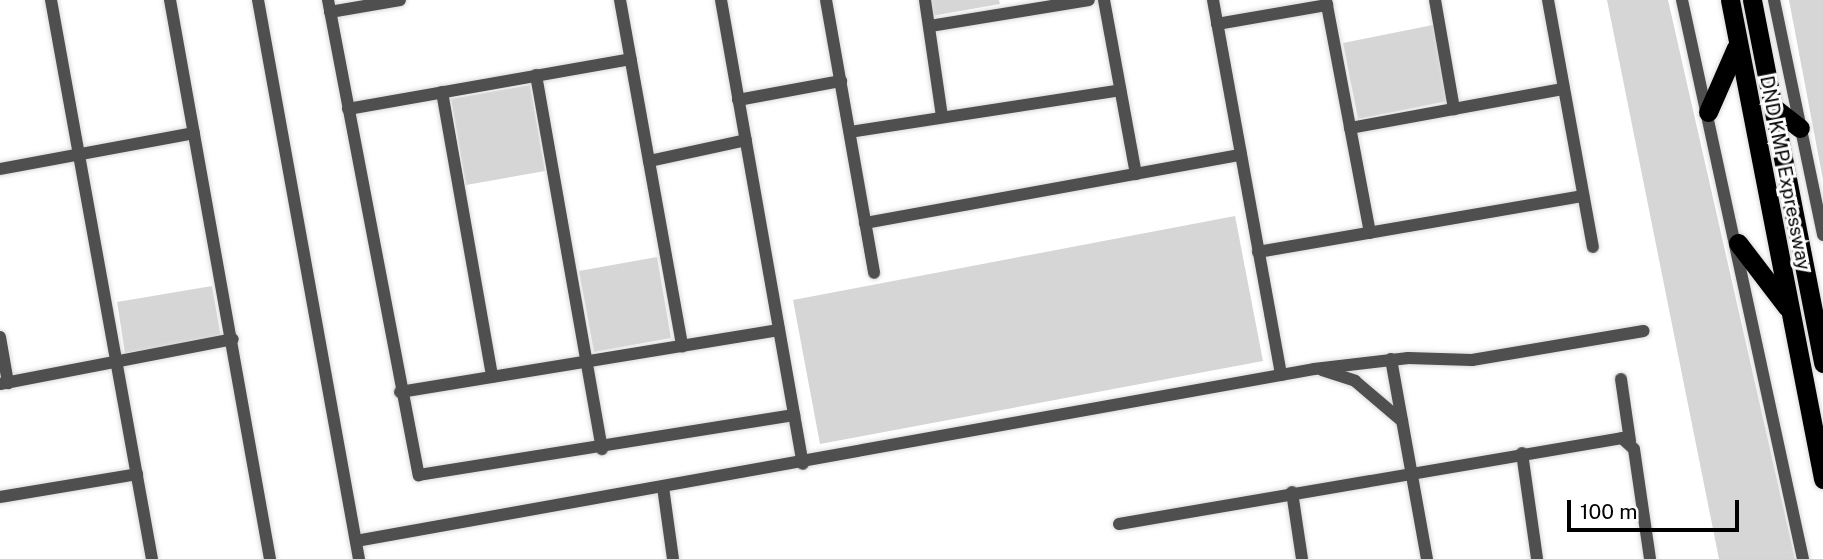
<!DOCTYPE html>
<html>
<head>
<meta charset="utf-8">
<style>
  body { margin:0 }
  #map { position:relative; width:1823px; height:559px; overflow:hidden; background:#fff; font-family:"Public Sans",sans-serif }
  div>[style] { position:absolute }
  .green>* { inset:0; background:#d6d6d6 }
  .roads { filter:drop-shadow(0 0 2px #dbdbdb) drop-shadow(0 0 2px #dbdbdb) }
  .minor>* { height:12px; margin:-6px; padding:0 6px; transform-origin:6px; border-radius:6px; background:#4f4f4f }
  .highway>* { height:19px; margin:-9.5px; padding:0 9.5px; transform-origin:9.5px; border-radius:9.5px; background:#000 }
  span { translate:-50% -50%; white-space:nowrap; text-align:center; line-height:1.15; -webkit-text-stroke:6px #fff; paint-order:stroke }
  .street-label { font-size:19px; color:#000 }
  .scale { position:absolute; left:1567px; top:500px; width:172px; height:32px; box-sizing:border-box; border:4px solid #000; border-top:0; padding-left:9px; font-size:21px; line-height:24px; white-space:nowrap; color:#000; -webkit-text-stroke:5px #fff; paint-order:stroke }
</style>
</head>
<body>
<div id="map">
  <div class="green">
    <div style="clip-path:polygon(930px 0,999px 0,1000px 4px,932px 16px)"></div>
    <div style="clip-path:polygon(1607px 0,1668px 0,1795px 559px,1719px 559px)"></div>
    <div style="clip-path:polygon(1789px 0,1823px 0,1823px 180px)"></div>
    <div style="clip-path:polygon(1433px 25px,1448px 101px,1358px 119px,1343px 43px)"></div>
    <div style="clip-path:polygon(530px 85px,545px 171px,466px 185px,451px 99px)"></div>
    <div style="clip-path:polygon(1235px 216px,1263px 361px,820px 444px,793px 300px)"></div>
    <div style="clip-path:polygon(657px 257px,671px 338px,594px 352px,579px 271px)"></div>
    <div style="clip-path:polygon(212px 286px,221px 338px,125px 353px,117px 302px)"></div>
  </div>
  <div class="roads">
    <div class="minor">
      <div style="left:51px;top:0;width:568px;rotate:79.76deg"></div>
      <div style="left:170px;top:0;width:568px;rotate:79.86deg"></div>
      <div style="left:258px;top:0;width:568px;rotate:79.76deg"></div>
      <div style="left:328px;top:0;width:484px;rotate:79.2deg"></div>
      <div style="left:419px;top:475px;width:380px;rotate:-9.1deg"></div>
      <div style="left:620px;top:0;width:352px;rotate:79.8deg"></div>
      <div style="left:721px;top:0;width:471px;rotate:80deg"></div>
      <div style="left:826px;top:0;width:277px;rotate:80deg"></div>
      <div style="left:925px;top:0;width:117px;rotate:81.7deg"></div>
      <div style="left:1104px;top:0;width:177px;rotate:79.6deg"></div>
      <div style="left:1213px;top:0;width:381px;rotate:79.7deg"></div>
      <div style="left:1326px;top:0;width:237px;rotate:79.3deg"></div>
      <div style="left:1435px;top:0;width:111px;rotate:80.1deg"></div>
      <div style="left:1548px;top:0;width:251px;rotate:79.7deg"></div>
      <div style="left:1682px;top:0;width:572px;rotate:77.79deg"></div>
      <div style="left:1774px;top:0;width:240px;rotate:78.2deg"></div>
      <div style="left:330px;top:12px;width:71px;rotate:-9.7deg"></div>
      <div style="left:1217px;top:24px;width:112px;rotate:-9.8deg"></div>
      <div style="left:930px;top:26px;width:161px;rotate:-9.3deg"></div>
      <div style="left:536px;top:75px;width:380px;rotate:80deg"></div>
      <div style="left:442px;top:92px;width:289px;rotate:80deg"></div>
      <div style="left:738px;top:100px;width:105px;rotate:-10.5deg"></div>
      <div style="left:348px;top:109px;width:287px;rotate:-10deg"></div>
      <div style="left:1350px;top:128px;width:217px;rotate:-10.4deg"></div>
      <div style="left:850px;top:132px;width:273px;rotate:-8.8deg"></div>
      <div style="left:649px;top:161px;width:99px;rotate:-12.2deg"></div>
      <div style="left:0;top:169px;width:197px;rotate:-10.5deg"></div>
      <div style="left:865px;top:223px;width:382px;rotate:-10.3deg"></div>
      <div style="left:1258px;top:252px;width:330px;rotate:-9.8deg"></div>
      <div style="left:0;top:337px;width:47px;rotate:80.1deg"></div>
      <div style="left:1391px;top:359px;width:203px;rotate:79.8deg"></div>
      <div style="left:1322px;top:370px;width:35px;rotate:18deg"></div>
      <div style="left:1355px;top:381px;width:62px;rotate:40.4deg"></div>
      <div style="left:1621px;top:379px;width:63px;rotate:81.7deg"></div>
      <div style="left:0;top:384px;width:237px;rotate:-10.9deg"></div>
      <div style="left:400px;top:392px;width:384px;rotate:-9.3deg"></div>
      <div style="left:1522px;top:453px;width:107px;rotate:81.9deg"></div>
      <div style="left:663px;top:487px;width:73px;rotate:82.1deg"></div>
      <div style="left:1292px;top:492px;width:68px;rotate:81.5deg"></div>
      <div style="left:0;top:497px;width:139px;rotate:-9.5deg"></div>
      <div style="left:1119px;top:524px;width:510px;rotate:-9.7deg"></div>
      <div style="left:1622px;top:438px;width:16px;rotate:43deg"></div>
      <div style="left:1634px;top:449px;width:111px;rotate:81.7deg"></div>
      <div style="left:356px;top:541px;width:973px;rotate:-10.18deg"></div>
      <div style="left:1314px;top:369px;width:95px;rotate:-6.7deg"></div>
      <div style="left:1408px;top:358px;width:64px;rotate:1.8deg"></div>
      <div style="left:1472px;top:360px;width:174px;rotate:-9.6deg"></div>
    </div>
    <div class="highway">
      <div style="left:1730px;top:0;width:488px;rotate:79deg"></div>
      <div style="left:1752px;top:0;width:370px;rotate:78.9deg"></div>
      <div style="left:1773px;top:107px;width:34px;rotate:38deg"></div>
      <div style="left:1708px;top:112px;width:70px;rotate:-66.4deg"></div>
      <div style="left:1738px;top:243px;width:81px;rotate:52.6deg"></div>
    </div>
  </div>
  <div class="street-label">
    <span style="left:1785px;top:173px;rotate:79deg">DND KMP Expressway</span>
  </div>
  <div class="scale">100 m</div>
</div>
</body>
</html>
